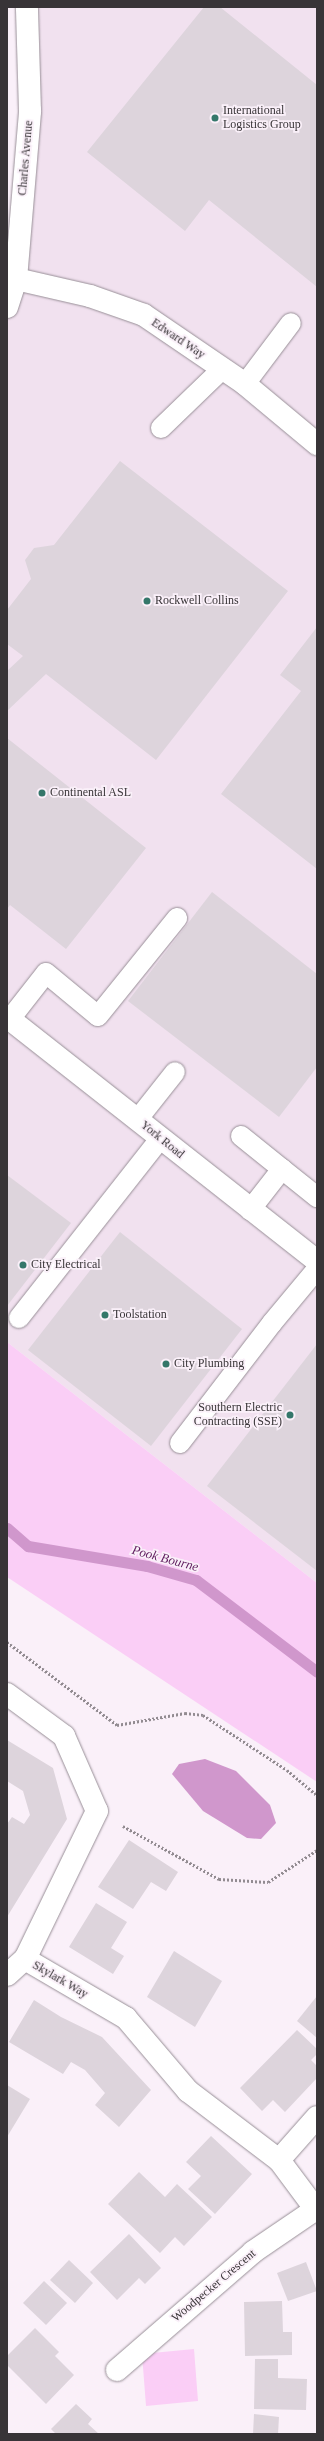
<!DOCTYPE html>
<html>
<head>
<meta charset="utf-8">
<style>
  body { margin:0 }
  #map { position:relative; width:324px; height:2441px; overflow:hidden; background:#faf0f9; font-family:"Times New Roman",serif }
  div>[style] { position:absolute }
  .built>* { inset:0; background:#f1e1ef }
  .green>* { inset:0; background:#facef6 }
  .water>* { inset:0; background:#d097cc }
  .stream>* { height:11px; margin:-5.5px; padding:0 5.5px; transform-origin:5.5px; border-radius:5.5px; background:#d097cc }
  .building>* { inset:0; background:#ddd4dc }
  .path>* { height:2.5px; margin-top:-1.25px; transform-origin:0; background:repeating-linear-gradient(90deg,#928b91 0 2px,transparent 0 4px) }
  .roads { filter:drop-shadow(0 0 1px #988f97) drop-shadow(0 0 1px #988f97) }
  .lane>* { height:20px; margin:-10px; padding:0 10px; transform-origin:10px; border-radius:10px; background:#fff }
  .street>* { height:22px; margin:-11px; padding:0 11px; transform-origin:11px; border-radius:11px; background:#fff }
  .dots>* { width:11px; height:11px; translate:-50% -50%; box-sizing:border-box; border:2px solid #faf0f9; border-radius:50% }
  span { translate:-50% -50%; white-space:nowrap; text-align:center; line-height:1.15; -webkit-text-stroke:3.5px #faf0f9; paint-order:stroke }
  .poi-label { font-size:12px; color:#383437 }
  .left { translate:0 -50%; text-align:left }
  .right { translate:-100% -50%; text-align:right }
  .street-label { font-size:12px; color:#383437 }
  .water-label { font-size:13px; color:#611e60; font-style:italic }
  .frame { position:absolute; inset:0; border:8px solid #383437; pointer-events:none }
</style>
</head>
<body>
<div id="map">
  <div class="built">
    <div style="clip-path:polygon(33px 7px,317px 7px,317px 1583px,7px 1342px,7px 292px)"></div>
  </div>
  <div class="green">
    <div style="clip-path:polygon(7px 1342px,317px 1583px,317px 1782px,7px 1577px)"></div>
    <div style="clip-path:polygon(194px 2349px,198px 2401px,146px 2406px,142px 2354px)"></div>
  </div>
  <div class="water">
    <div style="clip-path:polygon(205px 1759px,236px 1771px,270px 1805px,276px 1823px,261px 1839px,247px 1838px,203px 1811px,172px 1774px,179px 1764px)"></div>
  </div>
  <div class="stream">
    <div style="left:7px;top:1528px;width:28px;rotate:41deg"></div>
    <div style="left:28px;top:1546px;width:121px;rotate:9.5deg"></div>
    <div style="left:147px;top:1566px;width:51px;rotate:15.9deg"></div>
    <div style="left:196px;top:1580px;width:152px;rotate:37.2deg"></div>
  </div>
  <div class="building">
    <div style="clip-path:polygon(204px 7px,220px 7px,317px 85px,317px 287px,209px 200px,185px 231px,87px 152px)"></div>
    <div style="clip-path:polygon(120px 461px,288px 591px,156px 760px,46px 674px,7px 711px,7px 671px,23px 656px,7px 644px,7px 610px,31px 579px,25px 560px,34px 548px,54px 545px)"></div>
    <div style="clip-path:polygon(317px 627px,317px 869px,221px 794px,301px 691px,280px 675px)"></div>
    <div style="clip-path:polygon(7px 738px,146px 848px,66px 949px,10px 905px,7px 909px)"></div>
    <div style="clip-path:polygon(212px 892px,317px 974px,317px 1067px,279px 1117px,128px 1001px)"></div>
    <div style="clip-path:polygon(7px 1175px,71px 1223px,7px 1306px)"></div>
    <div style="clip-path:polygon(120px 1232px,242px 1329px,151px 1446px,28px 1350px)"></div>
    <div style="clip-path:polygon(317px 1344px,317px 1571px,207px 1486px)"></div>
    <div style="clip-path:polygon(7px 1740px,53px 1768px,67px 1819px,7px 1917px,7px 1824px,12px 1817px,24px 1824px,30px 1815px,23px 1791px,7px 1781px)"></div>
    <div style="clip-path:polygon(129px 1840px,178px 1872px,166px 1891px,151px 1882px,133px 1909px,98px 1887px)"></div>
    <div style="clip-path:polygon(96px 1903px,127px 1922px,111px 1948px,124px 1956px,113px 1974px,69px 1947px)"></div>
    <div style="clip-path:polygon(174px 1951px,222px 1981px,195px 2027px,147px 1997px)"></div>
    <div style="clip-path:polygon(317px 1996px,317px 2038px,297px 2021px)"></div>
    <div style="clip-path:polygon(34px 2000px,61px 2017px,102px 2037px,151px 2090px,119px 2127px,95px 2105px,105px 2093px,85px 2070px,71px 2062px,63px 2074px,9px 2042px)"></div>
    <div style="clip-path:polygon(297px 2030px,317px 2049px,317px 2054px,311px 2060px,317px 2066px,317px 2078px,285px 2112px,273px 2100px,262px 2111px,240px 2088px)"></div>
    <div style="clip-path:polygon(7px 2085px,30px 2099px,7px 2137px)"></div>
    <div style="clip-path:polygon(211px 2136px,252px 2174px,215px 2214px,188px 2189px,201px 2176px,186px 2162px)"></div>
    <div style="clip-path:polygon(139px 2172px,165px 2197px,177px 2184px,212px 2217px,184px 2246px,175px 2237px,160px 2253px,108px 2204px)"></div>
    <div style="clip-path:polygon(129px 2234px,161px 2268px,145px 2284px,139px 2278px,117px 2300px,90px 2272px)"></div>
    <div style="clip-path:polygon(69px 2260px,93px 2283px,75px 2303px,50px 2280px)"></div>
    <div style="clip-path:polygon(306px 2262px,317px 2291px,288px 2301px,277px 2273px)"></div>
    <div style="clip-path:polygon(44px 2281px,67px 2303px,46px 2325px,23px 2303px)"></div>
    <div style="clip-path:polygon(282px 2301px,283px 2332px,292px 2332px,292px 2355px,245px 2356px,244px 2302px)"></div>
    <div style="clip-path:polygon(35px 2328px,59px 2352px,55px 2356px,74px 2375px,46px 2404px,7px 2365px,7px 2356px)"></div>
    <div style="clip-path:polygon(255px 2359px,278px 2359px,278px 2378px,307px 2379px,306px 2410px,254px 2409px)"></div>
    <div style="clip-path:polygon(76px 2404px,92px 2419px,88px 2424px,99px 2434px,56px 2434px,51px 2429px)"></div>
    <div style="clip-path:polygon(254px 2414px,279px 2417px,278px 2434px,253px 2434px)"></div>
  </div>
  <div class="path">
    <div style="left:7px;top:1642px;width:138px;rotate:37deg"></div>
    <div style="left:117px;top:1725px;width:69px;rotate:-10deg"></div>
    <div style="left:185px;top:1713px;width:18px;rotate:6deg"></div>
    <div style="left:203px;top:1715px;width:100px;rotate:33.2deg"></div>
    <div style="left:287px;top:1770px;width:39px;rotate:40deg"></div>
    <div style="left:123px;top:1826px;width:110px;rotate:28.9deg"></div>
    <div style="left:219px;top:1879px;width:49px;rotate:3.5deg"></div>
    <div style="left:268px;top:1882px;width:59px;rotate:-33.1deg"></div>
  </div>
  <div class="roads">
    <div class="lane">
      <div style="left:245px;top:384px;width:76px;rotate:-53deg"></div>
      <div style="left:161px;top:428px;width:85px;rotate:-44deg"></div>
      <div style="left:10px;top:1019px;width:58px;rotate:-52deg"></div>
      <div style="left:46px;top:973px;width:67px;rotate:39.6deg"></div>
      <div style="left:98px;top:1016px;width:126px;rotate:-51.1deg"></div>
      <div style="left:137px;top:1120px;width:61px;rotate:-51.6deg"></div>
      <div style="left:241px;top:1136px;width:53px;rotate:38.8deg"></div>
      <div style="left:250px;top:1210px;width:52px;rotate:-52deg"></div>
      <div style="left:282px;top:1169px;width:45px;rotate:38.7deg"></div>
      <div style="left:19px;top:1318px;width:228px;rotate:-51.8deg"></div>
      <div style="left:180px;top:1443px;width:151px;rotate:-52.5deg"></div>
      <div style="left:272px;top:1323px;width:70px;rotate:-50.2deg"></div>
    </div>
    <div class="street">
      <div style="left:16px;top:279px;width:76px;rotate:12.9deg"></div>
      <div style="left:90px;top:296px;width:57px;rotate:19.4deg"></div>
      <div style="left:144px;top:315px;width:122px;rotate:34.3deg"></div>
      <div style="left:245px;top:384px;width:94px;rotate:39.8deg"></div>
      <div style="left:7px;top:307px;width:29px;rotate:-72deg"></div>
      <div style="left:16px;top:279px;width:169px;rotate:-85.2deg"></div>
      <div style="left:30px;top:111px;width:104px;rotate:-91.7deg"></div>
      <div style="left:7px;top:1017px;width:395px;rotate:38.2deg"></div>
      <div style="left:7px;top:1694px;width:71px;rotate:36.4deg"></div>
      <div style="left:64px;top:1736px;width:82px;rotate:66.3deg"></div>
      <div style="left:97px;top:1811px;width:165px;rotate:115.9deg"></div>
      <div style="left:25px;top:1959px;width:117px;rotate:30.3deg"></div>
      <div style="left:126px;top:2018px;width:96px;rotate:49.7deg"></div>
      <div style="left:188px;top:2091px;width:114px;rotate:37.2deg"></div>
      <div style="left:279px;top:2160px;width:64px;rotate:53.3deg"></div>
      <div style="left:7px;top:1975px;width:24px;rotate:-42deg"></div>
      <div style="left:279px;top:2160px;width:57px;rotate:-48.5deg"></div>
      <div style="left:117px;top:2370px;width:180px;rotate:-40.9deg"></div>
      <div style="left:253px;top:2252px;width:76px;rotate:-34.3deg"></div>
    </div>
  </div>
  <div class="dots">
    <div style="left:215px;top:118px;background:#34776a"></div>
    <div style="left:147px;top:601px;background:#34776a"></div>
    <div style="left:42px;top:793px;background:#34776a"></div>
    <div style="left:23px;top:1265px;background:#34776a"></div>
    <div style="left:105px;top:1315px;background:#34776a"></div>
    <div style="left:166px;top:1364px;background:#34776a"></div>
    <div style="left:290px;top:1415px;background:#34776a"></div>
  </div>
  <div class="poi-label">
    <span class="left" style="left:223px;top:118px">International<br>Logistics Group</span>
    <span class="left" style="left:155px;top:601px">Rockwell Collins</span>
    <span class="left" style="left:50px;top:793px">Continental ASL</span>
    <span class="left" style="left:31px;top:1265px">City Electrical</span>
    <span class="left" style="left:113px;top:1315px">Toolstation</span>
    <span class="left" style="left:174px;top:1364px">City Plumbing</span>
    <span class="right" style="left:282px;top:1415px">Southern Electric<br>Contracting (SSE)</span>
  </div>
  <div class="street-label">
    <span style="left:26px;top:158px;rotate:-85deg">Charles Avenue</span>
    <span style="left:178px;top:339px;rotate:34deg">Edward Way</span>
    <span style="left:162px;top:1140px;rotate:39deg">York Road</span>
    <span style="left:60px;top:1980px;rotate:30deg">Skylark Way</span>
    <span style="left:214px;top:2286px;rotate:-40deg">Woodpecker Crescent</span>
  </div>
  <div class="water-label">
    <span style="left:165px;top:1559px;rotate:15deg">Pook Bourne</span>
  </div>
  <div class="frame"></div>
</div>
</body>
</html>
